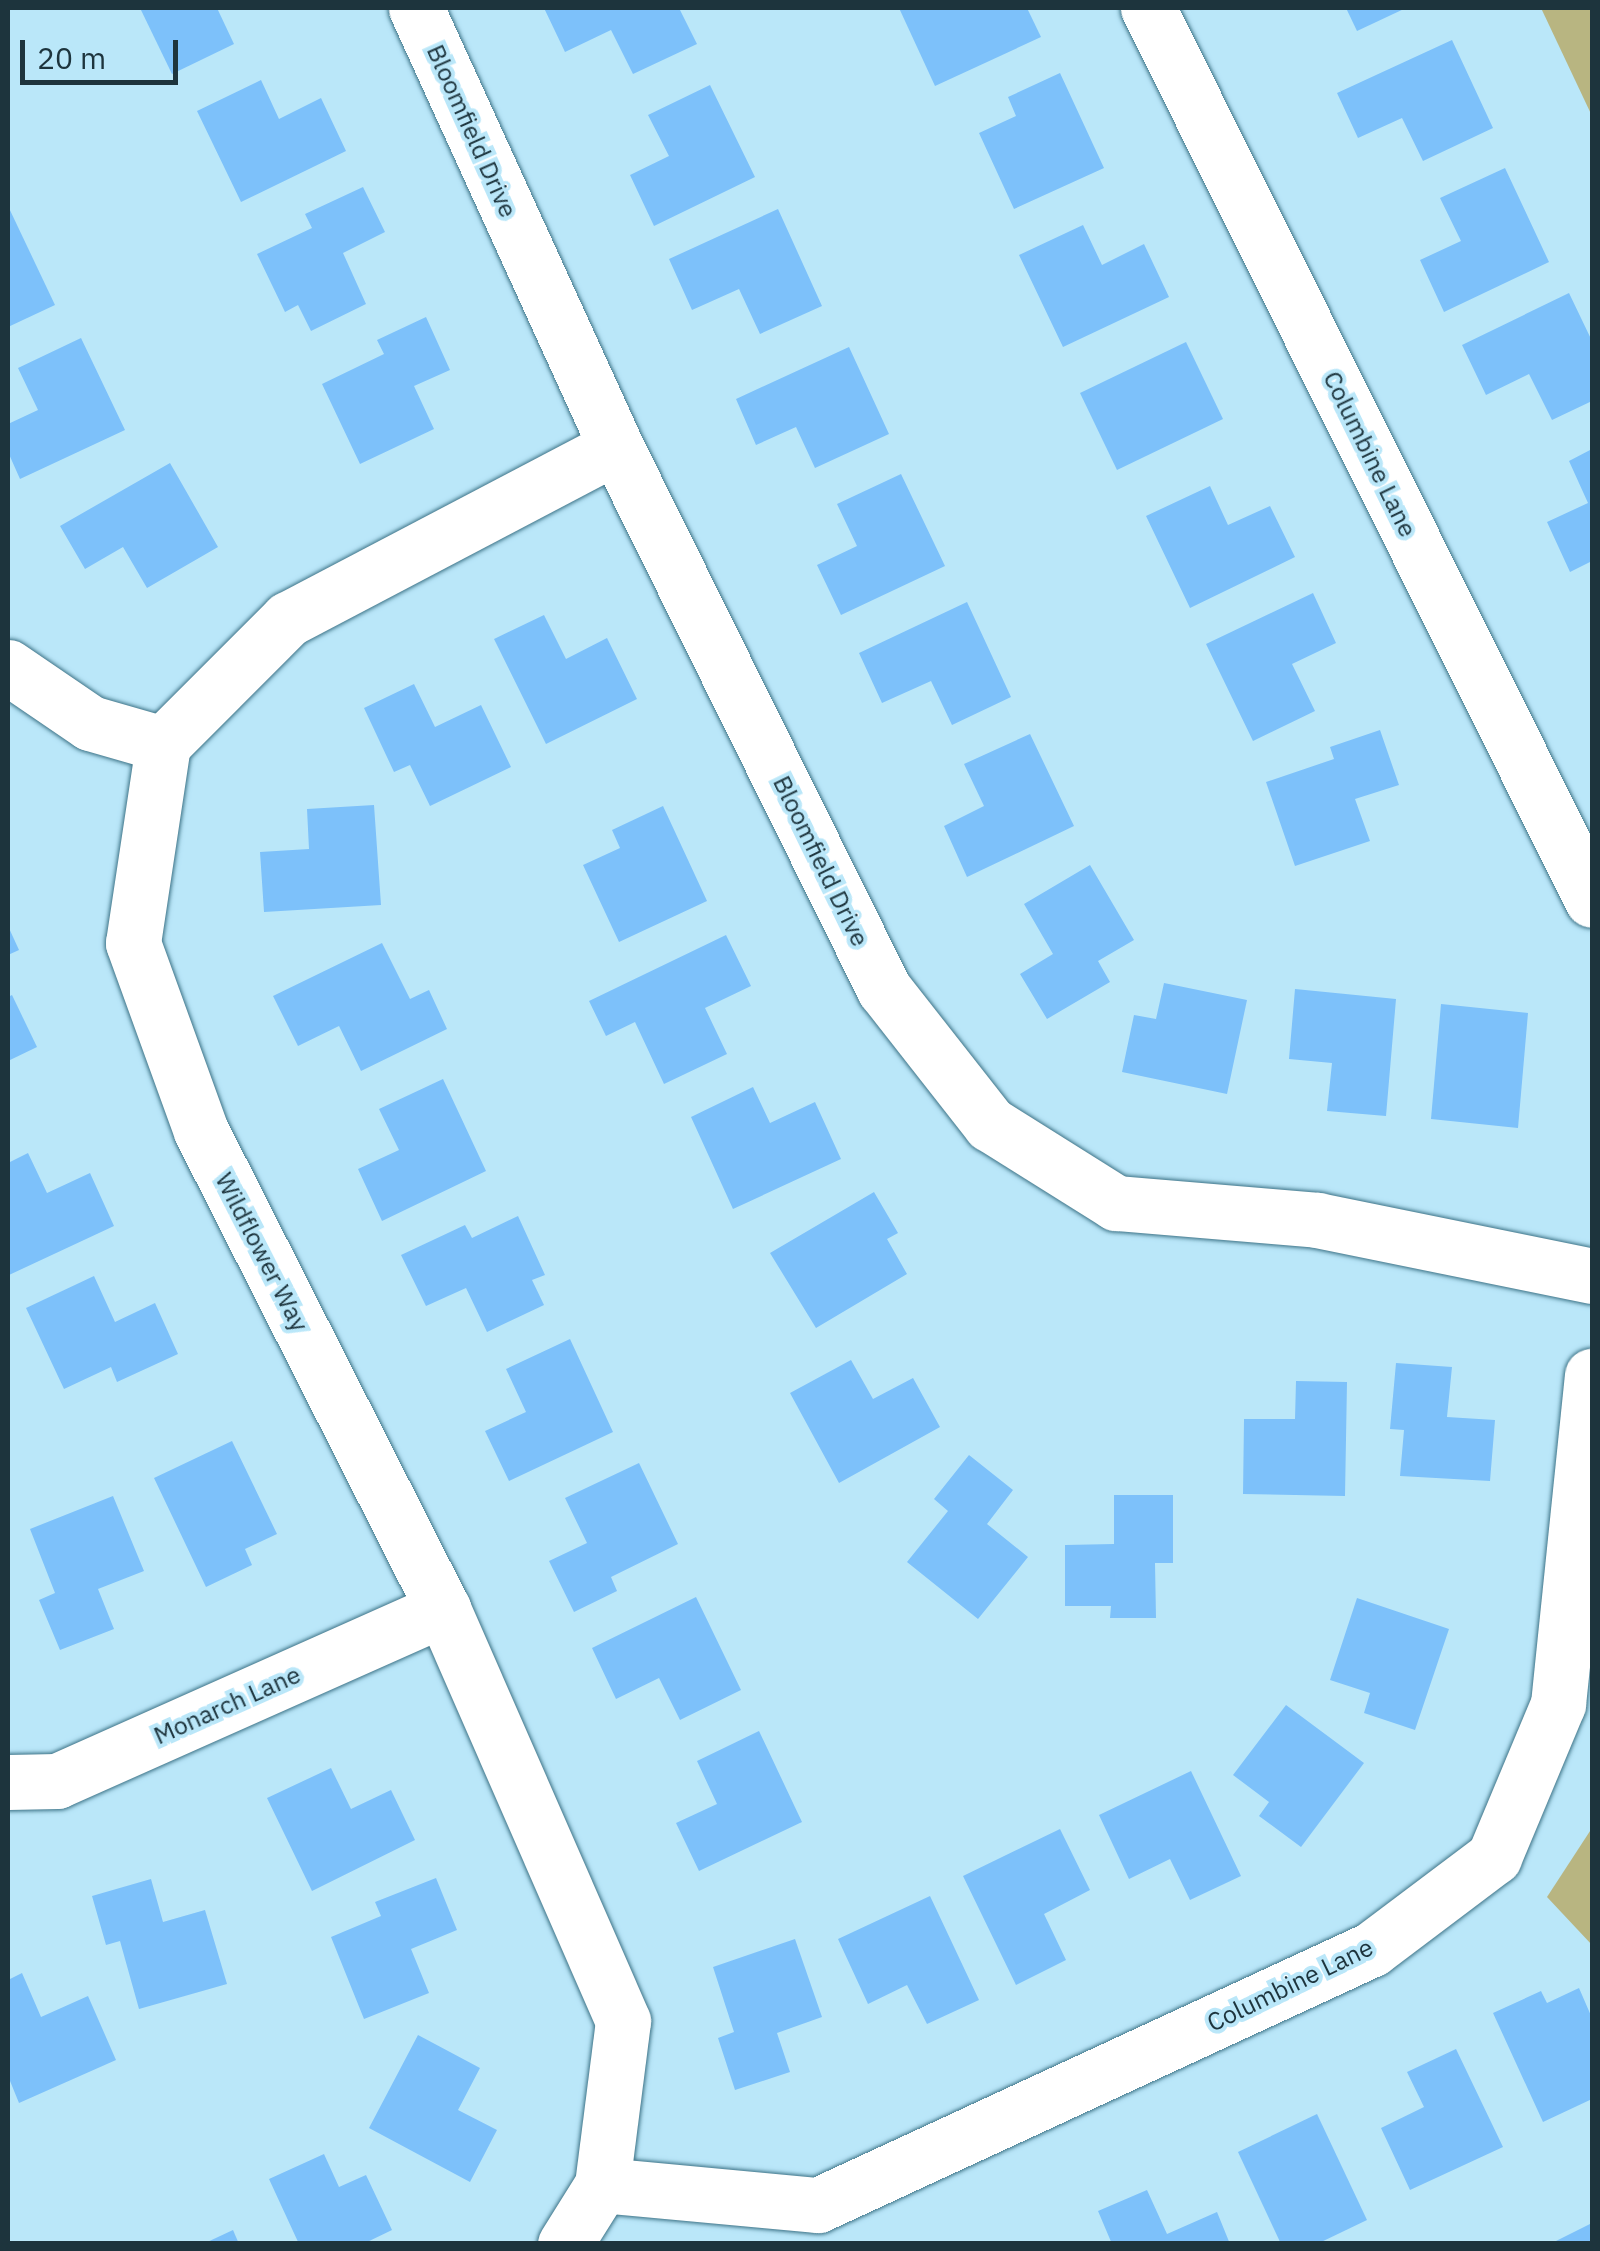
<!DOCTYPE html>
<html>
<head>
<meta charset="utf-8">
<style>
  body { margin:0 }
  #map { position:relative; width:1600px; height:2251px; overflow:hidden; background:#bae7f9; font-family:"IBM Plex Sans",sans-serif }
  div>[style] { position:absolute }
  .green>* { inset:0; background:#b8b581 }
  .building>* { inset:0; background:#7dc1fa }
  .roads { filter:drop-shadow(0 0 2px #3d7387) drop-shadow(0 0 2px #3d7387) }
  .street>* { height:55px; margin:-27.5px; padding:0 27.5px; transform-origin:27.5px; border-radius:27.5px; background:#fff }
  span { translate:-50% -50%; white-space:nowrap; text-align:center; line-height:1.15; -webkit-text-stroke:8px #bae7f9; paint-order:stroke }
  .street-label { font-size:25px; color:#1d343d }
  .frame { position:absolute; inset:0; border:10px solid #1d343d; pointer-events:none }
  .scale { position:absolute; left:20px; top:40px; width:158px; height:45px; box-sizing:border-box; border:5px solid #1d343d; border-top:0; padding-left:12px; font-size:30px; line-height:35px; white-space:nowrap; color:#1d343d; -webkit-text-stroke:8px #bae7f9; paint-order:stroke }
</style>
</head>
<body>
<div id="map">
  <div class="green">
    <div style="clip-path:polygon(1541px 8px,1592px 8px,1592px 116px)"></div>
    <div style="clip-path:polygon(1592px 1828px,1592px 1945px,1547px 1897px)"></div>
  </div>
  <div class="building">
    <div style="clip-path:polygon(140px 8px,217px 8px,234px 44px,172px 74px)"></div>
    <div style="clip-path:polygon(544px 8px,679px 8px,697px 44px,633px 74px,611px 30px,565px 52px)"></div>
    <div style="clip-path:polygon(899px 8px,1027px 8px,1041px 37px,935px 86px)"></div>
    <div style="clip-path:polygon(1346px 8px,1406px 8px,1357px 31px)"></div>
    <div style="clip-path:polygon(1452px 40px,1493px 128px,1423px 161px,1402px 118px,1358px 138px,1337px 93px)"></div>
    <div style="clip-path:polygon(1060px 73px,1104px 168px,1014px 209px,979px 133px,1016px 116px,1008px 97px)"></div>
    <div style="clip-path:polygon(261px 80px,279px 119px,321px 98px,346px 151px,241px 202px,197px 111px)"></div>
    <div style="clip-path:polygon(710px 85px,755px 177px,654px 226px,630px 175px,669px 156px,648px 115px)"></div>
    <div style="clip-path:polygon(1505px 168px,1549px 262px,1444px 312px,1420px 260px,1461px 241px,1440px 198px)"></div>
    <div style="clip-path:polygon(363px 187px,385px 232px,343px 253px,366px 304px,311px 331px,298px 305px,285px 312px,257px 254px,312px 228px,305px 214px)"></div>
    <div style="clip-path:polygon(8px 206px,55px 305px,8px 327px)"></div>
    <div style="clip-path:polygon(778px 209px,822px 306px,760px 334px,739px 289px,692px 310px,669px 259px)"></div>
    <div style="clip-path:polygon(1083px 225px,1102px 265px,1144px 244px,1169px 297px,1063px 347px,1019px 255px)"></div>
    <div style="clip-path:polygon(1569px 293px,1592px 341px,1592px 401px,1552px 420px,1529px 374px,1486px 395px,1462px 345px)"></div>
    <div style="clip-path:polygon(426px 317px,450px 370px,414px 386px,434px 429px,360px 464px,322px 384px,384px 354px,377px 340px)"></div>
    <div style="clip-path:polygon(81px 338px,125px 430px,20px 479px,8px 452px,8px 424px,38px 410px,18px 368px)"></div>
    <div style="clip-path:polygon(1186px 342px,1223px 419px,1117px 470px,1080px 393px)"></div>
    <div style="clip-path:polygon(849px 347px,889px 434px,815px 468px,796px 427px,756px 445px,736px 399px)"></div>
    <div style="clip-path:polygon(1592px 449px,1592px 561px,1570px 572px,1547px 522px,1588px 503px,1569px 461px)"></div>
    <div style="clip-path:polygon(170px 463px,218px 547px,147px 588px,123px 547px,85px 569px,60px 526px)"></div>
    <div style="clip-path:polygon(901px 474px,945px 566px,841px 615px,817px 565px,857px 546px,837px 504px)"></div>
    <div style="clip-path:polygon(1210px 486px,1228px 525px,1270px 506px,1295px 557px,1190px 608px,1146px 516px)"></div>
    <div style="clip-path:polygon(1313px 593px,1336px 643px,1292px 664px,1315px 711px,1253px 741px,1206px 644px)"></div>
    <div style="clip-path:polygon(967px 602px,1011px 697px,952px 725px,931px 681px,882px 703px,859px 653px)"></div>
    <div style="clip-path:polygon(544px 615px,566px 659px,607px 638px,637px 699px,546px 744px,494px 639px)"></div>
    <div style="clip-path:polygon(414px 684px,435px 727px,481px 705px,511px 767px,430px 806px,410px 765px,394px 772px,364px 708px)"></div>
    <div style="clip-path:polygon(1380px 730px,1399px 785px,1355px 799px,1370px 841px,1295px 866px,1266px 782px,1334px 759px,1330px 747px)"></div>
    <div style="clip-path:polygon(1030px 734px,1074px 826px,967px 877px,944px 826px,984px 806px,964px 764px)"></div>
    <div style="clip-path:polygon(374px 805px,381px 905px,264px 912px,260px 852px,309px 849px,307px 809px)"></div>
    <div style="clip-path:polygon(663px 806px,707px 901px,619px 942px,583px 865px,620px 848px,612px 830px)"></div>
    <div style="clip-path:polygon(1090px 865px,1134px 940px,1098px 961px,1110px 982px,1047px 1019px,1020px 974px,1053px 954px,1024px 904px)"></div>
    <div style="clip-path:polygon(8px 926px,19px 950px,8px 955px)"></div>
    <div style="clip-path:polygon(726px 935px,751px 986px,705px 1008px,727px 1054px,664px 1084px,635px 1022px,606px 1036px,589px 1001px)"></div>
    <div style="clip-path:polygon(382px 943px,410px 999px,429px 990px,447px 1029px,361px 1071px,339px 1026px,298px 1046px,273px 996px)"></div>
    <div style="clip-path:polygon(1164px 983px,1247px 1000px,1227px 1094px,1122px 1072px,1134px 1015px,1156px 1019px)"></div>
    <div style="clip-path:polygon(1295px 989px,1396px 999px,1386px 1116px,1327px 1111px,1332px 1063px,1289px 1059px)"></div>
    <div style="clip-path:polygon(12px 995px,37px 1047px,8px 1061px,8px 997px)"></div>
    <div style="clip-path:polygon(1441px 1004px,1528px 1013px,1518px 1128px,1431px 1119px)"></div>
    <div style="clip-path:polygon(443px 1079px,486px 1171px,382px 1221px,358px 1169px,399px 1150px,379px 1109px)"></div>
    <div style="clip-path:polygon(753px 1087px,770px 1123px,815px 1102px,841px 1159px,733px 1209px,691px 1117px)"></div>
    <div style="clip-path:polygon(28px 1153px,47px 1193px,90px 1173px,114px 1226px,9px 1275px,8px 1163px)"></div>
    <div style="clip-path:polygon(874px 1192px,898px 1233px,887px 1239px,907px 1274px,816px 1328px,770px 1253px)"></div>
    <div style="clip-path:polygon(518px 1216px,545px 1275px,532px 1280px,544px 1305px,487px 1332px,466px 1288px,426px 1306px,401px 1255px,465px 1225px,472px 1238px)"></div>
    <div style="clip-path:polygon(94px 1276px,115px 1322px,155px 1303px,178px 1354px,117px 1382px,111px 1367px,64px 1389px,26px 1308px)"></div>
    <div style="clip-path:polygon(570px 1339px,613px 1432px,509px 1481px,485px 1431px,526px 1412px,506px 1369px)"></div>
    <div style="clip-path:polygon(851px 1360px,873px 1399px,913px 1378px,940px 1427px,839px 1483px,790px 1393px)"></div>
    <div style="clip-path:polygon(1396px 1363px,1452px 1367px,1447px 1417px,1495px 1420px,1490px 1481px,1400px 1476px,1404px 1430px,1390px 1429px)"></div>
    <div style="clip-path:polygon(1296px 1381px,1347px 1382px,1345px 1496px,1243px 1494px,1244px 1419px,1295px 1419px)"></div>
    <div style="clip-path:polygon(232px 1441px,277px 1534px,245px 1549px,252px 1565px,206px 1587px,154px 1478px)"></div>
    <div style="clip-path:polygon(969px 1455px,1013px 1490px,987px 1524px,1028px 1557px,978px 1619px,907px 1562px,948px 1511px,934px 1499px)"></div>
    <div style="clip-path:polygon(639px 1463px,678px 1544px,611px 1577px,617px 1591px,574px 1612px,549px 1561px,587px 1543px,565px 1498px)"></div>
    <div style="clip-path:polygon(1114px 1495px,1173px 1495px,1173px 1563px,1155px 1563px,1156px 1618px,1110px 1618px,1111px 1606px,1065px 1606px,1065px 1545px,1114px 1544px)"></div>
    <div style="clip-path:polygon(113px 1496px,144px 1571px,98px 1589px,114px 1629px,60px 1650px,39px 1600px,55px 1593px,30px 1529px)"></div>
    <div style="clip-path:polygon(696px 1597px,741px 1690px,680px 1720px,659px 1678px,616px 1699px,592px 1648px)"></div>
    <div style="clip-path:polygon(1357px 1598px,1449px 1629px,1415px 1730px,1364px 1713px,1370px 1693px,1330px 1680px)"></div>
    <div style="clip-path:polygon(1286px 1705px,1364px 1763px,1301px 1847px,1259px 1816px,1269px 1802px,1233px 1775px)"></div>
    <div style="clip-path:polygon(759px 1731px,802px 1822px,699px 1871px,676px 1823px,717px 1804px,697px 1761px)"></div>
    <div style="clip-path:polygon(331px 1768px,351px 1809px,391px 1790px,415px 1840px,312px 1891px,267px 1798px)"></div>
    <div style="clip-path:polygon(1191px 1771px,1241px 1876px,1190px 1900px,1170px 1859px,1129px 1879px,1099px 1815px)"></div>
    <div style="clip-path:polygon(1060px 1829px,1090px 1890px,1044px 1914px,1066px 1960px,1016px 1985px,963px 1876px)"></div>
    <div style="clip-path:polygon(436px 1878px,457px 1930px,411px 1949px,429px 1993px,364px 2019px,331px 1937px,381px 1916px,375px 1902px)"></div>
    <div style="clip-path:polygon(151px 1879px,163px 1922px,205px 1910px,227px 1984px,139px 2009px,120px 1941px,106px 1945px,92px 1896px)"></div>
    <div style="clip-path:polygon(930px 1896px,979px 2000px,927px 2024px,907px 1985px,868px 2004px,838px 1939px)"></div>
    <div style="clip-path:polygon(795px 1939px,822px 2017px,777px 2033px,790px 2072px,735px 2090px,718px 2038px,734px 2032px,713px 1967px)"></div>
    <div style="clip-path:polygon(22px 1973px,41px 2017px,88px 1996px,116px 2060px,19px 2103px,8px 2076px,8px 1980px)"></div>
    <div style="clip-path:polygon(1579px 1988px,1592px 2018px,1592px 2099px,1543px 2122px,1493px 2013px,1541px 1991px,1547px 2003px)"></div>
    <div style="clip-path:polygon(418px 2035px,480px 2068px,458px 2110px,497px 2130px,470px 2182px,369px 2128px)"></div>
    <div style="clip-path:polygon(1456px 2049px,1503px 2147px,1410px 2190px,1381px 2128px,1424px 2107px,1407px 2072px)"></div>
    <div style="clip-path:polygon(1317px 2114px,1367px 2220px,1317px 2244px,1281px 2244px,1238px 2152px)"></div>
    <div style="clip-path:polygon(324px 2154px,339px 2187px,366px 2175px,392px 2230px,363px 2244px,299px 2244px,269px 2179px)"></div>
    <div style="clip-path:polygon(1147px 2190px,1167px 2234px,1217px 2212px,1230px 2244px,1112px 2244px,1098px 2211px)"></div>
    <div style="clip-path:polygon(1592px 2223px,1592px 2244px,1550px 2244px)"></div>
    <div style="clip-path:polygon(233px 2230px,239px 2244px,203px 2244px)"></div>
  </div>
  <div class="roads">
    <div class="street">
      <div style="left:416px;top:8px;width:482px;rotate:65.5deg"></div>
      <div style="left:616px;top:447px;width:605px;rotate:63.69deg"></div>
      <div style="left:884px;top:989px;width:172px;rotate:51.9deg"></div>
      <div style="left:990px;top:1124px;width:149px;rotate:32.1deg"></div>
      <div style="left:1116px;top:1203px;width:202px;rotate:4.8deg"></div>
      <div style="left:1317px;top:1220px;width:281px;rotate:11.5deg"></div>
      <div style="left:1148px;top:8px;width:996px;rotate:63.54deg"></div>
      <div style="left:8px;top:667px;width:99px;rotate:34.3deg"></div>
      <div style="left:90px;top:723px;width:76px;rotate:16deg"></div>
      <div style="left:8px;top:1782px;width:49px;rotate:-1.2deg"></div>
      <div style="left:57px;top:1781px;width:423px;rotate:-24deg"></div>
      <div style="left:602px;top:2185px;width:217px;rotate:5.3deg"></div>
      <div style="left:818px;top:2205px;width:610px;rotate:-24.8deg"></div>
      <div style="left:1372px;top:1949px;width:153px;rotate:-37deg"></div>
      <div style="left:1494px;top:1857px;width:166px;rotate:-67.3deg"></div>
      <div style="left:1558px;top:1704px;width:330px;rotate:-84.1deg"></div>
      <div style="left:565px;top:2244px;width:70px;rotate:-57.9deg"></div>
      <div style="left:602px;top:2185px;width:165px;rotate:-82.7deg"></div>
      <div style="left:623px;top:2021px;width:450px;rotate:-113.6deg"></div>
      <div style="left:443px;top:1609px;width:536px;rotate:-116.85deg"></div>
      <div style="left:201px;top:1131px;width:200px;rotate:-109.9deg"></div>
      <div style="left:133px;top:943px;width:201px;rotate:-81.4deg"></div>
      <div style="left:163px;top:744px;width:177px;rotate:-45deg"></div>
      <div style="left:288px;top:619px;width:370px;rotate:-27.7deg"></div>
    </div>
  </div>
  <div class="street-label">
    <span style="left:472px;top:131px;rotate:66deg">Bloomfield Drive</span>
    <span style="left:1370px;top:454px;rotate:64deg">Columbine Lane</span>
    <span style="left:821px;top:861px;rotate:64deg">Bloomfield Drive</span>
    <span style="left:262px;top:1252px;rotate:63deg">Wildflower Way</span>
    <span style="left:227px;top:1705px;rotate:-24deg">Monarch Lane</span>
    <span style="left:1290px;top:1985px;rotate:-26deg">Columbine Lane</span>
  </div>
  <div class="frame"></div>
  <div class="scale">20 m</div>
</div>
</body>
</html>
